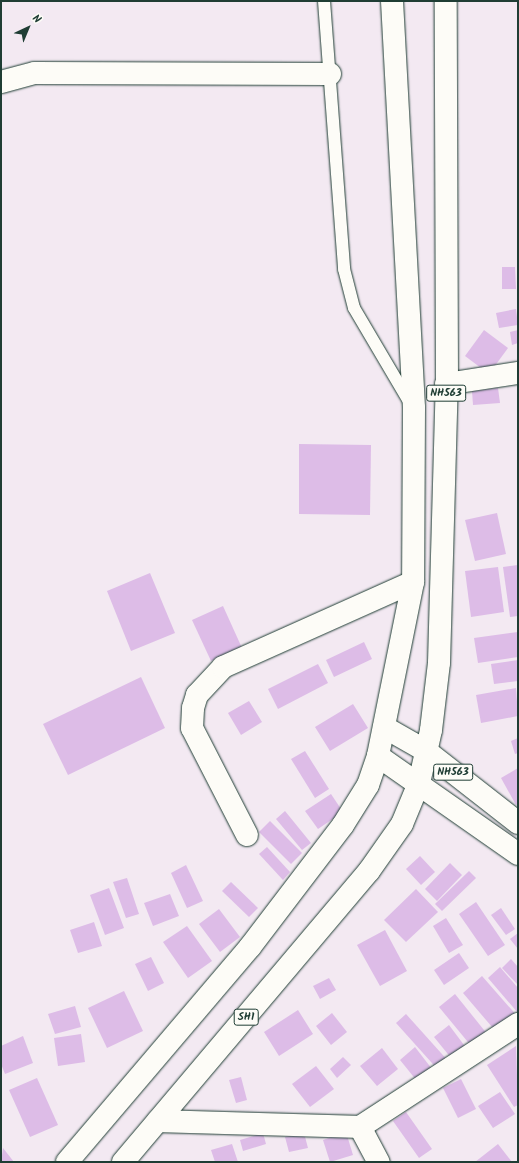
<!DOCTYPE html>
<html>
<head>
<meta charset="utf-8">
<style>
  body { margin:0 }
  #map { position:relative; width:519px; height:1163px; overflow:hidden; background:#f3e9f2; font-family:Kalam,sans-serif }
  div>[style] { position:absolute }
  .building>* { inset:0; background:#ddbce7 }
  .roads { filter:drop-shadow(0 0 1px #1f3d34) drop-shadow(0 0 1px #1f3d34) }
  .lane>* { height:12px; margin:-6px; padding:0 6px; transform-origin:6px; border-radius:6px; background:#fdfcf7 }
  .street>* { height:22px; margin:-11px; padding:0 11px; transform-origin:11px; border-radius:11px; background:#fdfcf7 }
  .primary>* { height:22px; margin:-11px; padding:0 11px; transform-origin:11px; border-radius:11px; background:#fdfcf7 }
  .highway>* { height:22px; margin:-11px; padding:0 11px; transform-origin:11px; border-radius:11px; background:#fdfcf7 }
  span { translate:-50% -50%; white-space:nowrap; text-align:center; line-height:1.15; -webkit-text-stroke:4px #fdfcf7; paint-order:stroke }
  .shield-label span { padding:1px 3px; background:#fdfcf7; border:1px solid; border-radius:3px; -webkit-text-stroke-width:0 }
  .shield-label { font-size:11px; color:#1f3d34; font-weight:700 }
  .frame { position:absolute; inset:0; border:2px solid #1f3d34; pointer-events:none }
  .north { position:absolute; left:8px; top:8px; width:40px; height:40px; -webkit-text-stroke:3px #fdfcf7; paint-order:stroke; rotate:44deg; font-size:11px; font-weight:700; line-height:16px; text-align:center; color:#1f3d34 }
  .north::after { content:''; display:block; margin:auto; width:14px; height:18px; background:#1f3d34; clip-path:polygon(50% 0,100% 100%,50% 72%,0 100%) }
</style>
</head>
<body>
<div id="map">
  <div class="building">
    <div style="clip-path:polygon(502px 267px,515px 267px,516px 289px,502px 289px)"></div>
    <div style="clip-path:polygon(516px 309px,518px 325px,499px 328px,496px 313px)"></div>
    <div style="clip-path:polygon(484px 330px,508px 348px,489px 374px,465px 356px)"></div>
    <div style="clip-path:polygon(518px 330px,518px 343px,512px 345px,510px 332px)"></div>
    <div style="clip-path:polygon(498px 388px,500px 403px,473px 405px,472px 391px)"></div>
    <div style="clip-path:polygon(299px 444px,371px 445px,370px 515px,299px 514px)"></div>
    <div style="clip-path:polygon(497px 513px,506px 554px,475px 561px,465px 520px)"></div>
    <div style="clip-path:polygon(518px 565px,518px 616px,510px 617px,503px 567px)"></div>
    <div style="clip-path:polygon(498px 567px,504px 612px,471px 617px,465px 571px)"></div>
    <div style="clip-path:polygon(150px 573px,175px 633px,131px 651px,107px 591px)"></div>
    <div style="clip-path:polygon(223px 606px,242px 648px,211px 661px,192px 620px)"></div>
    <div style="clip-path:polygon(518px 632px,518px 657px,478px 663px,474px 638px)"></div>
    <div style="clip-path:polygon(364px 642px,372px 659px,334px 677px,326px 660px)"></div>
    <div style="clip-path:polygon(518px 660px,518px 681px,494px 684px,491px 664px)"></div>
    <div style="clip-path:polygon(318px 664px,328px 683px,278px 709px,268px 689px)"></div>
    <div style="clip-path:polygon(141px 677px,165px 728px,68px 775px,43px 724px)"></div>
    <div style="clip-path:polygon(516px 688px,518px 716px,481px 723px,476px 695px)"></div>
    <div style="clip-path:polygon(249px 701px,262px 722px,241px 735px,228px 713px)"></div>
    <div style="clip-path:polygon(353px 704px,368px 728px,330px 751px,315px 727px)"></div>
    <div style="clip-path:polygon(518px 738px,518px 753px,515px 754px,511px 741px)"></div>
    <div style="clip-path:polygon(305px 751px,329px 789px,315px 798px,291px 759px)"></div>
    <div style="clip-path:polygon(518px 768px,518px 804px,516px 805px,501px 778px)"></div>
    <div style="clip-path:polygon(331px 794px,343px 812px,318px 829px,305px 811px)"></div>
    <div style="clip-path:polygon(285px 811px,311px 843px,302px 850px,276px 819px)"></div>
    <div style="clip-path:polygon(270px 821px,302px 853px,291px 864px,259px 832px)"></div>
    <div style="clip-path:polygon(267px 847px,290px 872px,283px 880px,259px 854px)"></div>
    <div style="clip-path:polygon(420px 856px,435px 872px,421px 885px,406px 869px)"></div>
    <div style="clip-path:polygon(450px 863px,462px 875px,437px 901px,425px 889px)"></div>
    <div style="clip-path:polygon(186px 865px,203px 901px,187px 908px,171px 873px)"></div>
    <div style="clip-path:polygon(469px 871px,476px 878px,442px 911px,435px 904px)"></div>
    <div style="clip-path:polygon(127px 878px,139px 914px,126px 918px,113px 882px)"></div>
    <div style="clip-path:polygon(231px 882px,258px 908px,249px 917px,222px 891px)"></div>
    <div style="clip-path:polygon(109px 888px,124px 928px,105px 935px,90px 895px)"></div>
    <div style="clip-path:polygon(416px 889px,438px 912px,406px 942px,384px 920px)"></div>
    <div style="clip-path:polygon(170px 894px,179px 916px,153px 926px,144px 903px)"></div>
    <div style="clip-path:polygon(476px 902px,505px 945px,488px 956px,459px 914px)"></div>
    <div style="clip-path:polygon(501px 908px,515px 929px,506px 935px,491px 915px)"></div>
    <div style="clip-path:polygon(219px 909px,240px 937px,220px 952px,199px 924px)"></div>
    <div style="clip-path:polygon(446px 918px,463px 945px,449px 953px,433px 926px)"></div>
    <div style="clip-path:polygon(94px 922px,102px 946px,78px 953px,70px 930px)"></div>
    <div style="clip-path:polygon(187px 926px,212px 961px,188px 978px,163px 942px)"></div>
    <div style="clip-path:polygon(385px 930px,407px 971px,380px 986px,357px 945px)"></div>
    <div style="clip-path:polygon(518px 933px,518px 949px,510px 939px)"></div>
    <div style="clip-path:polygon(459px 953px,469px 968px,444px 985px,434px 970px)"></div>
    <div style="clip-path:polygon(151px 957px,164px 983px,148px 991px,135px 964px)"></div>
    <div style="clip-path:polygon(511px 959px,518px 967px,518px 985px,502px 968px)"></div>
    <div style="clip-path:polygon(500px 967px,518px 988px,518px 1013px,488px 978px)"></div>
    <div style="clip-path:polygon(482px 976px,518px 1017px,498px 1034px,463px 993px)"></div>
    <div style="clip-path:polygon(329px 978px,336px 990px,320px 999px,313px 986px)"></div>
    <div style="clip-path:polygon(124px 991px,143px 1031px,107px 1048px,88px 1008px)"></div>
    <div style="clip-path:polygon(455px 994px,488px 1035px,472px 1047px,439px 1007px)"></div>
    <div style="clip-path:polygon(75px 1006px,81px 1027px,55px 1034px,48px 1014px)"></div>
    <div style="clip-path:polygon(298px 1010px,313px 1034px,279px 1056px,264px 1032px)"></div>
    <div style="clip-path:polygon(332px 1013px,347px 1032px,331px 1045px,316px 1026px)"></div>
    <div style="clip-path:polygon(406px 1014px,450px 1063px,440px 1072px,396px 1023px)"></div>
    <div style="clip-path:polygon(449px 1025px,470px 1053px,456px 1064px,434px 1037px)"></div>
    <div style="clip-path:polygon(81px 1034px,85px 1062px,58px 1066px,54px 1038px)"></div>
    <div style="clip-path:polygon(23px 1036px,33px 1063px,5px 1074px,1px 1064px,1px 1046px)"></div>
    <div style="clip-path:polygon(516px 1046px,518px 1105px,514px 1107px,487px 1065px)"></div>
    <div style="clip-path:polygon(415px 1047px,432px 1069px,417px 1081px,400px 1060px)"></div>
    <div style="clip-path:polygon(382px 1048px,398px 1069px,377px 1086px,360px 1066px)"></div>
    <div style="clip-path:polygon(343px 1057px,351px 1065px,337px 1078px,330px 1069px)"></div>
    <div style="clip-path:polygon(316px 1066px,334px 1089px,310px 1107px,292px 1084px)"></div>
    <div style="clip-path:polygon(241px 1077px,247px 1100px,236px 1103px,229px 1080px)"></div>
    <div style="clip-path:polygon(37px 1078px,58px 1125px,30px 1137px,9px 1090px)"></div>
    <div style="clip-path:polygon(461px 1079px,476px 1109px,458px 1118px,443px 1088px)"></div>
    <div style="clip-path:polygon(500px 1092px,515px 1114px,493px 1128px,478px 1106px)"></div>
    <div style="clip-path:polygon(406px 1112px,432px 1149px,419px 1158px,393px 1121px)"></div>
    <div style="clip-path:polygon(346px 1132px,353px 1155px,330px 1162px,323px 1140px)"></div>
    <div style="clip-path:polygon(263px 1133px,266px 1144px,243px 1151px,240px 1140px)"></div>
    <div style="clip-path:polygon(304px 1133px,308px 1148px,289px 1152px,285px 1137px)"></div>
    <div style="clip-path:polygon(232px 1144px,238px 1162px,215px 1162px,211px 1150px)"></div>
    <div style="clip-path:polygon(498px 1144px,512px 1162px,475px 1162px)"></div>
    <div style="clip-path:polygon(3px 1148px,14px 1162px,1px 1162px)"></div>
  </div>
  <div class="roads">
    <div class="lane">
      <div style="left:324px;top:1px;width:269px;rotate:85.7deg"></div>
      <div style="left:344px;top:269px;width:40px;rotate:75.6deg"></div>
      <div style="left:354px;top:308px;width:110px;rotate:59.5deg"></div>
    </div>
    <div class="street">
      <div style="left:1px;top:82px;width:35px;rotate:-15deg"></div>
      <div style="left:35px;top:73px;width:295px;rotate:0.2deg"></div>
      <div style="left:446px;top:384px;width:73px;rotate:-8.7deg"></div>
      <div style="left:247px;top:835px;width:120px;rotate:-117.2deg"></div>
      <div style="left:192px;top:728px;width:20px;rotate:-87deg"></div>
      <div style="left:193px;top:708px;width:14px;rotate:-73deg"></div>
      <div style="left:197px;top:695px;width:38px;rotate:-47deg"></div>
      <div style="left:223px;top:667px;width:208px;rotate:-24.1deg"></div>
      <div style="left:158px;top:1121px;width:202px;rotate:1.7deg"></div>
      <div style="left:360px;top:1127px;width:189px;rotate:-33.1deg"></div>
      <div style="left:360px;top:1127px;width:40px;rotate:62deg"></div>
    </div>
    <div class="primary">
      <div style="left:67px;top:1162px;width:282px;rotate:-49.6deg"></div>
      <div style="left:250px;top:947px;width:153px;rotate:-52.7deg"></div>
      <div style="left:343px;top:825px;width:47px;rotate:-58deg"></div>
      <div style="left:368px;top:785px;width:31px;rotate:-71deg"></div>
      <div style="left:123px;top:1162px;width:381px;rotate:-49.8deg"></div>
      <div style="left:369px;top:871px;width:57px;rotate:-54.9deg"></div>
      <div style="left:402px;top:824px;width:44px;rotate:-67.5deg"></div>
    </div>
    <div class="highway">
      <div style="left:392px;top:1px;width:408px;rotate:86.9deg"></div>
      <div style="left:414px;top:408px;width:174px;rotate:90.3deg"></div>
      <div style="left:413px;top:582px;width:177px;rotate:101.4deg"></div>
      <div style="left:378px;top:756px;width:171px;rotate:35deg"></div>
      <div style="left:384px;top:727px;width:48px;rotate:29.7deg"></div>
      <div style="left:426px;top:751px;width:117px;rotate:38deg"></div>
      <div style="left:419px;top:783px;width:54px;rotate:-77.2deg"></div>
      <div style="left:431px;top:730px;width:67px;rotate:-83.2deg"></div>
      <div style="left:439px;top:663px;width:282px;rotate:-88.4deg"></div>
      <div style="left:447px;top:381px;width:380px;rotate:-90.2deg"></div>
    </div>
  </div>
  <div class="shield-label">
    <span style="left:446px;top:393px">NH563</span>
    <span style="left:453px;top:772px">NH563</span>
    <span style="left:246px;top:1017px">SH1</span>
  </div>
  <div class="frame"></div>
  <div class="north">N</div>
</div>
</body>
</html>
